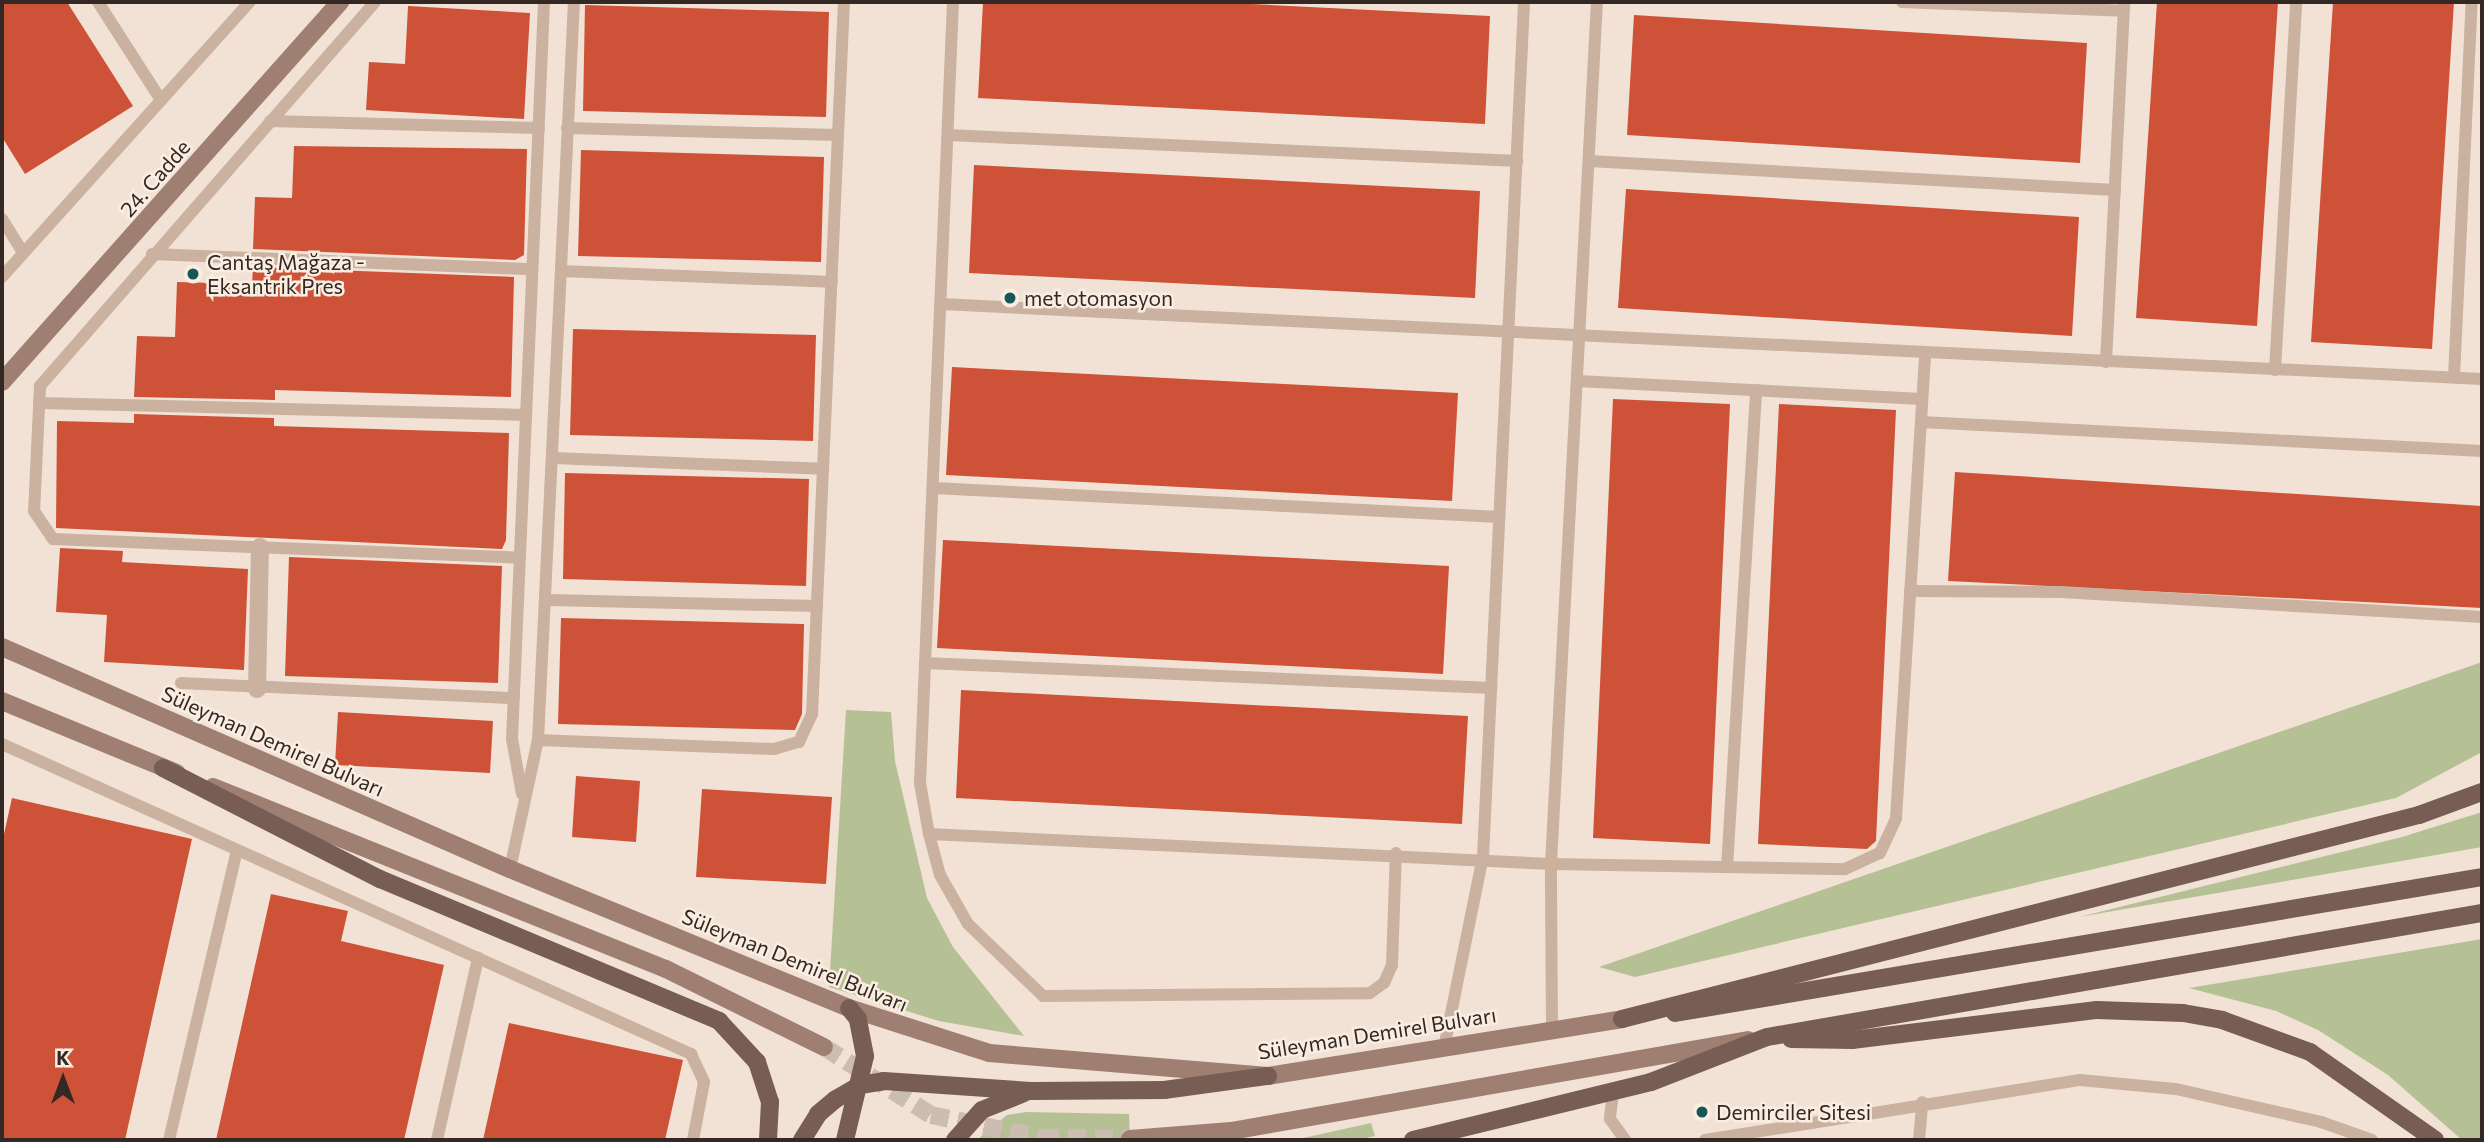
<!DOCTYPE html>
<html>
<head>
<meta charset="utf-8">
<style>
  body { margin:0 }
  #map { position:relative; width:2484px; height:1142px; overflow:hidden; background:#f2e2d5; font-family:Commissioner,sans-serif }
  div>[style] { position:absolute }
  .green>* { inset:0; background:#b5c194 }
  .building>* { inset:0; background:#ce5237 }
  .secondary-tunnel>* { height:18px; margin-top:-9px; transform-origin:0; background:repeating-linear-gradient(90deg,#ccbdb2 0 18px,transparent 0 27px) }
  .lane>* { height:12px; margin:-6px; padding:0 6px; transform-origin:6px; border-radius:6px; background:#cab1a0 }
  .street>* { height:18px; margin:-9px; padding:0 9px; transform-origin:9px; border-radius:9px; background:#cab1a0 }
  .secondary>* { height:18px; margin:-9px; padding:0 9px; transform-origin:9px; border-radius:9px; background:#9e7f72 }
  .primary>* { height:18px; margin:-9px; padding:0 9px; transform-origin:9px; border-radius:9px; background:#775d54 }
  .dots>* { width:19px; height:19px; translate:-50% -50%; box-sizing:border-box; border:4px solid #faede1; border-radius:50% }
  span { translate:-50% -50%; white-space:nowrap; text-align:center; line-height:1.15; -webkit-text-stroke:5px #faede1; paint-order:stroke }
  .street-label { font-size:21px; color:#342824 }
  .poi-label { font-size:21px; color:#342824 }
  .left { translate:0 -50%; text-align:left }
  .frame { position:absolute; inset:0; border:4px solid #342824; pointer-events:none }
  .north { position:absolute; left:28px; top:1044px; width:70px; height:70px; -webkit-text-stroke:5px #faede1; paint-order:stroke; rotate:0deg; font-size:19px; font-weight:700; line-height:28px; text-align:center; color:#342824 }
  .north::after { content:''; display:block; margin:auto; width:24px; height:32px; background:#342824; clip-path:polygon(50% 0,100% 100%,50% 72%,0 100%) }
</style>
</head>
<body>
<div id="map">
  <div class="green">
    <div style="clip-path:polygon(2482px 662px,2482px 752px,2396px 798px,1635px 977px,1599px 967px)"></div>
    <div style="clip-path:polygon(846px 710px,891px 712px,895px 761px,927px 898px,953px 947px,1024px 1036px,939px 1021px,829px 987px)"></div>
    <div style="clip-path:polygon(2482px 812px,2482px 847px,2079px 917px,2402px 837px)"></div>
    <div style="clip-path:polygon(2482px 939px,2482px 1140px,2462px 1140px,2388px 1075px,2318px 1030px,2276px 1011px,2189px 988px)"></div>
    <div style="clip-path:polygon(1026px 1112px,1129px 1114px,1130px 1140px,977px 1140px,1007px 1115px)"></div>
    <div style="clip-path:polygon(1371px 1123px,1375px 1136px,1357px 1140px,1294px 1140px)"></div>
  </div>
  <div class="building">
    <div style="clip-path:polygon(2px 2px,67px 2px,133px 106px,25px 174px,2px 137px)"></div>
    <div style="clip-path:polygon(983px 2px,1211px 2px,1490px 16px,1485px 124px,978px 98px)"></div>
    <div style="clip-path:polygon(2157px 2px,2278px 2px,2257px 326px,2136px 318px)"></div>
    <div style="clip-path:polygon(2333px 2px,2454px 2px,2432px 349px,2311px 342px)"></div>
    <div style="clip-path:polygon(585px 5px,829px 12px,826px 117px,583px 111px)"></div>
    <div style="clip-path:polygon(408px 6px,530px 13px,524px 119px,366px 110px,369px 62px,405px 64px)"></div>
    <div style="clip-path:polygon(1634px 15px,2087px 43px,2080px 163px,1627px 135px)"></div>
    <div style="clip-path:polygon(294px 146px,527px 149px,524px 255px,515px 260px,253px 249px,255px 197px,292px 198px)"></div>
    <div style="clip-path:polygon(581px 150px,824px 157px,821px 262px,578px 256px)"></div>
    <div style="clip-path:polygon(974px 165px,1480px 191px,1475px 298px,969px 273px)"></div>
    <div style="clip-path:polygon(1626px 189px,2079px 217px,2072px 336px,1618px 308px)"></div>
    <div style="clip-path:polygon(253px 267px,514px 277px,511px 397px,275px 390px,275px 400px,134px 397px,137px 336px,175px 337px,177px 282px,252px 284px)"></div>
    <div style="clip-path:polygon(573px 329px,816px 335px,813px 441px,570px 435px)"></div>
    <div style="clip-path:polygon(952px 367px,1458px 393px,1452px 501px,946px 475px)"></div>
    <div style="clip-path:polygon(1613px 399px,1730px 404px,1710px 844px,1593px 838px)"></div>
    <div style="clip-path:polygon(1779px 404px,1896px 410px,1876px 841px,1867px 849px,1758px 844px)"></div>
    <div style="clip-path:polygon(134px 414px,274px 418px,274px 426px,509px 433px,506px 540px,502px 549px,56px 528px,57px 421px,134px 423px)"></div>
    <div style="clip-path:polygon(1955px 472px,2482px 506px,2482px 608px,1948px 581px)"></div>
    <div style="clip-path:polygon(565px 473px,809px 479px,806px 586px,563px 579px)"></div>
    <div style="clip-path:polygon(943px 540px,1449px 566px,1443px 674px,937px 648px)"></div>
    <div style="clip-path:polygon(60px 548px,123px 551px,122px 562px,248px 569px,244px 670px,104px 662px,107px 615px,56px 612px)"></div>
    <div style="clip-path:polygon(289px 557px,502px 566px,498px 683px,285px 676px)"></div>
    <div style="clip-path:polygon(561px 618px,804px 624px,802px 714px,795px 730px,558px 724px)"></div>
    <div style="clip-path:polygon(961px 690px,1468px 716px,1462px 824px,956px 798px)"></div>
    <div style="clip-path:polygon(338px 712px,493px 721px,490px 773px,335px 765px)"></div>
    <div style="clip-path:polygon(576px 776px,640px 781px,636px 842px,572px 837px)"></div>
    <div style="clip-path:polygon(702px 789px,832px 797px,826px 884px,696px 877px)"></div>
    <div style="clip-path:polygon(12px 798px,192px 839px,125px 1140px,2px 1140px,2px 843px)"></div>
    <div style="clip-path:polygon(271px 894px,348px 911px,341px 941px,444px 965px,404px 1140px,216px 1140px)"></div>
    <div style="clip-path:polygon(509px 1023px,683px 1060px,665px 1140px,483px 1140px)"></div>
  </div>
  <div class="secondary-tunnel">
    <div style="left:824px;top:1047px;width:127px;rotate:32.4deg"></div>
    <div style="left:931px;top:1115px;width:112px;rotate:11.8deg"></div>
    <div style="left:1041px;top:1138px;width:89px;rotate:0.6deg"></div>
  </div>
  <div class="lane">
    <div style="left:98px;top:2px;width:117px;rotate:57.3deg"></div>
    <div style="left:375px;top:2px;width:510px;rotate:131.1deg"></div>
    <div style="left:40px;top:386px;width:125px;rotate:92.7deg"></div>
    <div style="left:34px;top:511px;width:34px;rotate:56deg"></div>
    <div style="left:53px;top:539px;width:467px;rotate:2.3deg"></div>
    <div style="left:953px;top:2px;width:782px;rotate:92.42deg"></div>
    <div style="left:920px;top:783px;width:52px;rotate:80deg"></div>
    <div style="left:929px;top:834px;width:623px;rotate:2.76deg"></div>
    <div style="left:1551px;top:864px;width:294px;rotate:1deg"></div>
    <div style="left:1845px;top:869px;width:38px;rotate:-25deg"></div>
    <div style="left:1880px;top:853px;width:38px;rotate:-65deg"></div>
    <div style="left:1896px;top:818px;width:466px;rotate:-86.4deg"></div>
    <div style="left:1902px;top:2px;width:221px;rotate:2.3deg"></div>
    <div style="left:270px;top:121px;width:269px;rotate:1.5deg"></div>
    <div style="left:567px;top:128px;width:271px;rotate:1.5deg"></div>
    <div style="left:948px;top:135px;width:570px;rotate:2.62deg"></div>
    <div style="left:1589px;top:161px;width:527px;rotate:3.16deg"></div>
    <div style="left:2px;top:219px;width:40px;rotate:58deg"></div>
    <div style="left:152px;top:254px;width:380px;rotate:2.3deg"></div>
    <div style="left:561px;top:271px;width:271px;rotate:2.3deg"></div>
    <div style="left:2px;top:277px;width:370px;rotate:-48deg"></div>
    <div style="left:941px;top:304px;width:1543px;rotate:2.79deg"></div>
    <div style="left:2106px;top:362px;width:360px;rotate:-87.1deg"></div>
    <div style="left:2275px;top:370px;width:369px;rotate:-86.7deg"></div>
    <div style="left:2454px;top:377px;width:375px;rotate:-87.3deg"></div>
    <div style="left:1578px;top:381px;width:344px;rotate:3deg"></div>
    <div style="left:39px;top:403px;width:487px;rotate:1.4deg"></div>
    <div style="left:1921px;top:422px;width:562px;rotate:2.96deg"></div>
    <div style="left:553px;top:458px;width:270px;rotate:2.3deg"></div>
    <div style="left:933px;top:488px;width:567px;rotate:2.93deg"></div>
    <div style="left:1910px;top:591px;width:151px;rotate:0.4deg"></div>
    <div style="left:2061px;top:592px;width:422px;rotate:3.4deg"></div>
    <div style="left:548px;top:600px;width:269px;rotate:1.3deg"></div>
    <div style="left:925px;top:663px;width:567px;rotate:2.53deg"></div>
    <div style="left:181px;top:683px;width:333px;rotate:2.6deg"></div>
    <div style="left:538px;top:740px;width:236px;rotate:2.2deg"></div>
    <div style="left:774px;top:749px;width:26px;rotate:-16deg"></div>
    <div style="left:799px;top:742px;width:31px;rotate:-65deg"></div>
    <div style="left:812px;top:714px;width:713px;rotate:-87.43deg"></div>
    <div style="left:2px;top:744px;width:756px;rotate:24.22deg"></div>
    <div style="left:691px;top:1054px;width:31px;rotate:65deg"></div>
    <div style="left:704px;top:1082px;width:59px;rotate:100.7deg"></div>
    <div style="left:522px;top:794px;width:56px;rotate:-100.3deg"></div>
    <div style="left:512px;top:739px;width:738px;rotate:-87.51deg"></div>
    <div style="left:929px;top:834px;width:42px;rotate:75deg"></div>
    <div style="left:940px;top:875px;width:56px;rotate:60.3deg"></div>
    <div style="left:968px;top:924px;width:104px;rotate:43.8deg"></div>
    <div style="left:1043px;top:996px;width:327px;rotate:-0.5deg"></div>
    <div style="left:1370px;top:993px;width:17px;rotate:-36deg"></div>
    <div style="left:1384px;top:983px;width:20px;rotate:-66deg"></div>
    <div style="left:1392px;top:965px;width:112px;rotate:-88deg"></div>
    <div style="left:1727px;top:867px;width:478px;rotate:-86.5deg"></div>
    <div style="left:510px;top:869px;width:132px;rotate:-77.8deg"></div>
    <div style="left:538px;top:740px;width:739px;rotate:-87.21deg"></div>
    <div style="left:1552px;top:1027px;width:163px;rotate:-90.4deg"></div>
    <div style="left:1551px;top:864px;width:863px;rotate:-86.95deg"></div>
    <div style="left:1444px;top:1048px;width:195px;rotate:-78.5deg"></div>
    <div style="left:1483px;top:857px;width:856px;rotate:-87.25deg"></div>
    <div style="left:1613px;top:1093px;width:26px;rotate:97deg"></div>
    <div style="left:1610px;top:1119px;width:26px;rotate:54deg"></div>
    <div style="left:169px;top:1140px;width:298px;rotate:-76.8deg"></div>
    <div style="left:437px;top:1140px;width:187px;rotate:-77.3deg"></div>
    <div style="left:1705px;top:1140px;width:380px;rotate:-9.1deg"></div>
    <div style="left:2080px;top:1080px;width:96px;rotate:5.4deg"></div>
    <div style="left:2176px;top:1089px;width:149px;rotate:12.8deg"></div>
    <div style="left:2321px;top:1122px;width:54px;rotate:19.4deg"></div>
    <div style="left:1919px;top:1140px;width:38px;rotate:-85deg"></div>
  </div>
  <div class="street">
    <div style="left:257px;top:689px;width:142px;rotate:-88.8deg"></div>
  </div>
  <div class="secondary">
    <div style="left:2px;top:382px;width:509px;rotate:-48.35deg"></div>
    <div style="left:2px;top:647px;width:554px;rotate:23.61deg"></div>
    <div style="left:510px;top:869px;width:366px;rotate:22.3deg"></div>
    <div style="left:849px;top:1008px;width:147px;rotate:17.8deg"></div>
    <div style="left:989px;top:1053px;width:280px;rotate:4.7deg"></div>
    <div style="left:1268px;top:1076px;width:359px;rotate:-9.1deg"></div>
    <div style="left:2px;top:701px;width:189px;rotate:22.4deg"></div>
    <div style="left:213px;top:787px;width:488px;rotate:21.9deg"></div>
    <div style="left:666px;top:969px;width:176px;rotate:26.3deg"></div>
    <div style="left:1130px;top:1139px;width:101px;rotate:-4.5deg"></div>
    <div style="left:1231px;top:1131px;width:525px;rotate:-9.98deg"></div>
  </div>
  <div class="primary">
    <div style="left:163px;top:768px;width:244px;rotate:27.1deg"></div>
    <div style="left:380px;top:879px;width:368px;rotate:22.7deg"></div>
    <div style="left:719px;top:1021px;width:56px;rotate:47.2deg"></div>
    <div style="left:757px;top:1062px;width:42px;rotate:72deg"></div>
    <div style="left:770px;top:1102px;width:38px;rotate:93deg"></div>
    <div style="left:1675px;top:1013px;width:818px;rotate:-9.57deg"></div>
    <div style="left:1622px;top:1019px;width:823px;rotate:-14.36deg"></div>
    <div style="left:2419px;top:815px;width:67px;rotate:-20.1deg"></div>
    <div style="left:1791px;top:1039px;width:61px;rotate:0.9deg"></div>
    <div style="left:1852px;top:1040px;width:247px;rotate:-7deg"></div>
    <div style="left:2097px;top:1010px;width:86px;rotate:2deg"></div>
    <div style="left:2183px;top:1013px;width:40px;rotate:10deg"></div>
    <div style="left:2222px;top:1020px;width:94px;rotate:20deg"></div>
    <div style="left:2310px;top:1052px;width:153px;rotate:35.1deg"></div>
    <div style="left:802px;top:1140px;width:31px;rotate:-58deg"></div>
    <div style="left:818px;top:1114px;width:23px;rotate:-40deg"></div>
    <div style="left:836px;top:1099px;width:28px;rotate:-30deg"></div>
    <div style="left:860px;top:1085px;width:24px;rotate:-9deg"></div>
    <div style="left:884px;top:1081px;width:147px;rotate:3.9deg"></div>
    <div style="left:1031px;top:1091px;width:133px;rotate:-0.4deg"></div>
    <div style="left:1164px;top:1090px;width:105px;rotate:-7.7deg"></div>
    <div style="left:845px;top:1140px;width:86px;rotate:-76.6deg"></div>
    <div style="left:865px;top:1056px;width:38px;rotate:-101deg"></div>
    <div style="left:858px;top:1019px;width:14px;rotate:-129deg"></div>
    <div style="left:955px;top:1140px;width:40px;rotate:-48deg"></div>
    <div style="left:982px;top:1110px;width:45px;rotate:-22deg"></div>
    <div style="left:1413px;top:1140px;width:245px;rotate:-13.7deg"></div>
    <div style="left:1651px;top:1082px;width:124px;rotate:-21.2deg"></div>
    <div style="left:1767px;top:1037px;width:726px;rotate:-9.84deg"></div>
  </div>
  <div class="dots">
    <div style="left:193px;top:274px;background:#185757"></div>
    <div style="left:1010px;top:298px;background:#185757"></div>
    <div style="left:1702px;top:1112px;background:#185757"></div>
  </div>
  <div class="street-label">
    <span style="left:155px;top:178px;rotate:-49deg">24. Cadde</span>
    <span style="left:273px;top:741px;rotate:24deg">Süleyman Demirel Bulvarı</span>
    <span style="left:795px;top:960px;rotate:22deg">Süleyman Demirel Bulvarı</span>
    <span style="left:1377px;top:1033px;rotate:-9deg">Süleyman Demirel Bulvarı</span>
  </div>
  <div class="poi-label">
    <span class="left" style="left:207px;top:274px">Cantaş Mağaza -<br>Eksantrik Pres</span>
    <span class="left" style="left:1024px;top:298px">met otomasyon</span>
    <span class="left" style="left:1716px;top:1112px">Demirciler Sitesi</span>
  </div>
  <div class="frame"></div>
  <div class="north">K</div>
</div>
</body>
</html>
